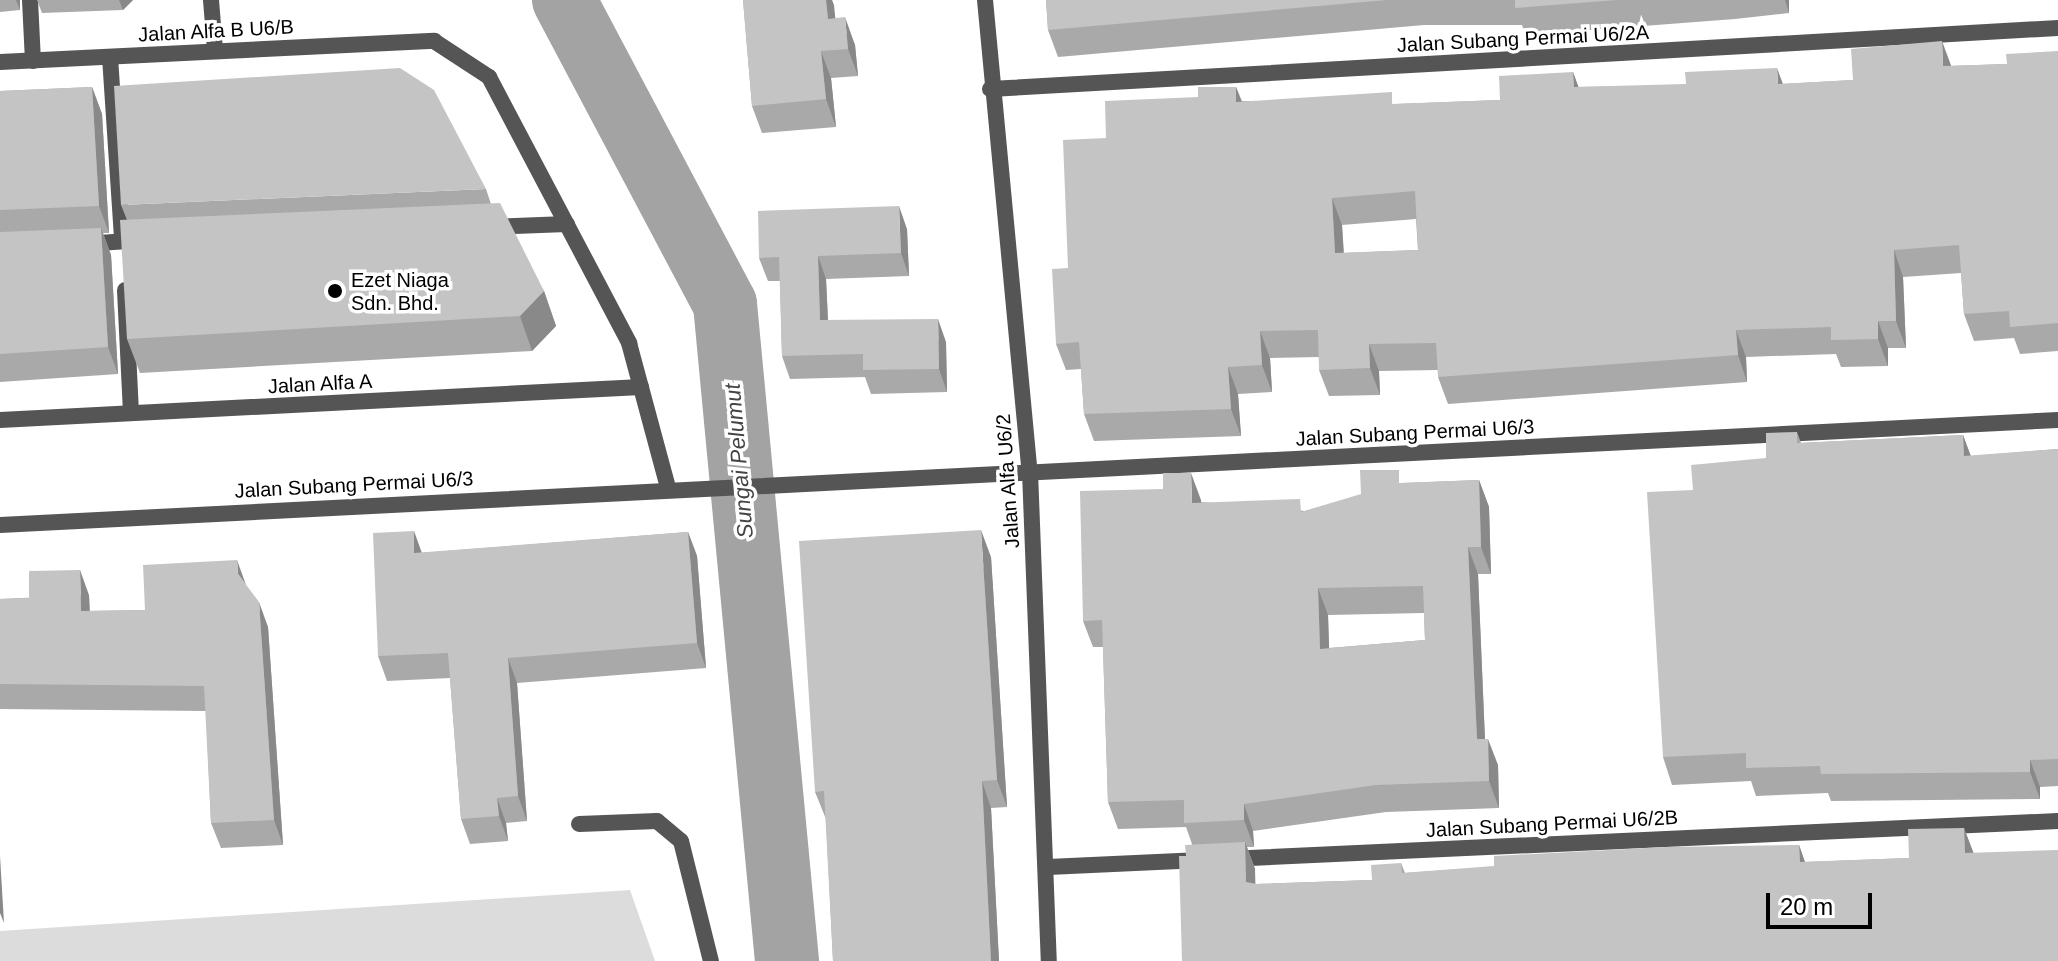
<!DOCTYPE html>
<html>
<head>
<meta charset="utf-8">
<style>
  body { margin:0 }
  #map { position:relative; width:2058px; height:961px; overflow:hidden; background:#fff; font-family:Helvetica,sans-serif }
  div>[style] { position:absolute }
  .green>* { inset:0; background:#dcdcdc }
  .river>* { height:64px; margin:-32px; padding:0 32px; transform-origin:32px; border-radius:32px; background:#a3a3a3 }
  .lane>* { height:16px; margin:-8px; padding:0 8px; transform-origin:8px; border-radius:8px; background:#555 }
  .street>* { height:16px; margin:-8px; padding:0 8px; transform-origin:8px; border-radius:8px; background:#555 }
  .wall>* { inset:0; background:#a9a9a9 }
  .shaded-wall>* { inset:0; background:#898989 }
  .building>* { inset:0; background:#c4c4c4 }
  .dots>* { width:22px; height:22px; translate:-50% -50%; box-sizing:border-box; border:4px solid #fff; border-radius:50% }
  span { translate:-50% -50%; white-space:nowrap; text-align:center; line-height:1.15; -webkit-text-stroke:7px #fff; paint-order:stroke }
  .street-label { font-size:20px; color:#000 }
  .poi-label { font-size:20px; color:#000 }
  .left { translate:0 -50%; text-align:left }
  .water-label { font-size:22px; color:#444; font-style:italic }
  .scale { position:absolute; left:1766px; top:893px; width:106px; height:36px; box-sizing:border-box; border:4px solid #000; border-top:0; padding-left:10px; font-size:24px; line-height:28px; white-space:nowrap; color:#000; -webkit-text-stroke:6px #fff; paint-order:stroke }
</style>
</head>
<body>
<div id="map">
  <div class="green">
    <div style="clip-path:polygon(630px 890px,655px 961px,0 961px,0 931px)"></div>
  </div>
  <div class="river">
    <div style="left:564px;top:0;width:344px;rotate:62.1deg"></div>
    <div style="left:725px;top:304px;width:660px;rotate:84.61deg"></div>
  </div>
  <div class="lane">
    <div style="left:30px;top:0;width:61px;rotate:87.2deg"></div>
    <div style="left:110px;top:57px;width:182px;rotate:86.2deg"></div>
    <div style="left:489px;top:227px;width:78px;rotate:-2.2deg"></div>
    <div style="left:85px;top:244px;width:57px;rotate:-4deg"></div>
    <div style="left:125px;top:290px;width:123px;rotate:87.2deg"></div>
    <div style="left:579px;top:824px;width:78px;rotate:-2.2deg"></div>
    <div style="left:657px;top:821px;width:31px;rotate:40deg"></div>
    <div style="left:681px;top:841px;width:124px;rotate:76deg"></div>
  </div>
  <div class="street">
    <div style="left:211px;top:0;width:50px;rotate:85.4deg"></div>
    <div style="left:985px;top:0;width:474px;rotate:84.6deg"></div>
    <div style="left:1030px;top:472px;width:489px;rotate:87.8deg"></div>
    <div style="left:0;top:62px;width:435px;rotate:-2.8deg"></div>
    <div style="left:434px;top:41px;width:66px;rotate:33.2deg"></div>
    <div style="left:489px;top:77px;width:301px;rotate:62.2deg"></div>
    <div style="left:629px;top:343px;width:150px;rotate:74.9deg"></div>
    <div style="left:990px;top:89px;width:1070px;rotate:-3.27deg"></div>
    <div style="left:0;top:420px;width:642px;rotate:-2.95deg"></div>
    <div style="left:0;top:525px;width:2061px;rotate:-2.92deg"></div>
    <div style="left:1228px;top:859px;width:831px;rotate:-2.62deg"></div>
    <div style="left:1048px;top:867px;width:153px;rotate:-2.6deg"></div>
  </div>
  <div class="wall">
    <div style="clip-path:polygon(0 0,20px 0,20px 10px,0 12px)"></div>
    <div style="clip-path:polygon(37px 0,133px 0,123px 10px,42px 13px)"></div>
    <div style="clip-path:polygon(743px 0,832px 0,835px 18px,855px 45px,858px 76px,831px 78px,836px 127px,762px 133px,752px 106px)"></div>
    <div style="clip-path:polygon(1046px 0,1789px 0,1789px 13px,1735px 19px,1525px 35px,1522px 25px,1424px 25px,1058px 57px,1048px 30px)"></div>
    <div style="clip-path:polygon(evenodd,2058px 51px,2058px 351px,2020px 354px,2014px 338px,1974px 341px,1964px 314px,1961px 273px,1903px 277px,1906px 348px,1888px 348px,1888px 366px,1841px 367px,1836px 354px,1746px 357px,1747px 382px,1448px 404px,1438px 377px,1438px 370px,1379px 371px,1380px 395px,1329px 396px,1319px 370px,1319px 357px,1270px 358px,1272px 392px,1238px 394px,1241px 436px,1094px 441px,1084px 414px,1081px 369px,1066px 370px,1056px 344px,1068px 268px,1106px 138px,1198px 97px,1236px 87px,1242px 101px,1396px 104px,1500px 100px,1573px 72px,1578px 87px,1783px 84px,1853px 80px,1951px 66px,2007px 64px,2058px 51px,1416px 219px,1418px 250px,1344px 253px,1342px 225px,1416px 219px)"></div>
    <div style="clip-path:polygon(92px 87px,102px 114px,109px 233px,103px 233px,111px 255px,118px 374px,0 382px,0 91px)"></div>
    <div style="clip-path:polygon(486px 189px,491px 204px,544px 291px,556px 326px,532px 351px,140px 373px,127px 339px,127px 220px,121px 205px)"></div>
    <div style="clip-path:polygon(907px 229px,909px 276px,826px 279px,828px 320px,946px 342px,947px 392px,871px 394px,865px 377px,790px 379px,782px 356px,780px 281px,768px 281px,759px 258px)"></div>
    <div style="clip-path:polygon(1797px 432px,1801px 443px,1963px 435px,1971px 456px,2058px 449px,2058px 786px,2040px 787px,2040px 799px,1831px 801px,1828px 793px,1756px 796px,1751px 781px,1672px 785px,1663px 757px,1693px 490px,1766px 458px)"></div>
    <div style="clip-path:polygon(evenodd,1479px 480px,1489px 507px,1491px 574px,1478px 574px,1485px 739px,1498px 765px,1499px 808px,1386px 812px,1253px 831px,1254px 847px,1247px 847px,1255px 869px,1255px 884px,1372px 880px,1401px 863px,1405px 873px,1799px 845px,1805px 862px,1909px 858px,1964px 828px,1973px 853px,1182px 961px,1186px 856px,1192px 844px,1186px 827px,1118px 829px,1108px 802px,1103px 647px,1093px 647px,1083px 621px,1201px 500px,1201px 502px,1305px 511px,1404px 483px,1479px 480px,1424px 613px,1425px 640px,1329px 648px,1328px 615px,1424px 613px)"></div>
    <div style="clip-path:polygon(688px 532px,697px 556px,706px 668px,517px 683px,527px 821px,506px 823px,508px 841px,470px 844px,461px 819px,450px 678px,387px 681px,378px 656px,421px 553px)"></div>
    <div style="clip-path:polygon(991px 557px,1007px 807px,991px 808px,999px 961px,833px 961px,826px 819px,815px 792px)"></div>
    <div style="clip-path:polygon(246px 585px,268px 627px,283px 845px,221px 848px,211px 823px,206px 711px,0 709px,0 599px,89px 595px,90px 611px,145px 610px)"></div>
  </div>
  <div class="shaded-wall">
    <div style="clip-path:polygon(16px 0,20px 0,20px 10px)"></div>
    <div style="clip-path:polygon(119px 0,133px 0,123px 10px)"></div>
    <div style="clip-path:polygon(826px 0,832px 0,834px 5px,838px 46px,828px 19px)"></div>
    <div style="clip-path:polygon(1785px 0,1789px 0,1789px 13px)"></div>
    <div style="clip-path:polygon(845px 17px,855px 45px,858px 76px,848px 49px)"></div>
    <div style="clip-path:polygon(1942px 41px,1952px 68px,1943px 66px)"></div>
    <div style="clip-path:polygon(821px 51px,831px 78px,836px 127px,826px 99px)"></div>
    <div style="clip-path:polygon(1777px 68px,1787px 95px,1778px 84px)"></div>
    <div style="clip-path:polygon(1573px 72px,1583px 99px,1574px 87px)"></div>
    <div style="clip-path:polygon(92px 87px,102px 114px,109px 233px,99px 206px)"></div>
    <div style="clip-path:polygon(1236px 87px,1246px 114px,1236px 102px)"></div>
    <div style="clip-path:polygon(1332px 198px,1342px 225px,1345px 280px,1335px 253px)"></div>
    <div style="clip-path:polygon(899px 206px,907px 229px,909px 276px,901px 253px)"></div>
    <div style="clip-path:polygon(101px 228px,111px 255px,118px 374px,108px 347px)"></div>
    <div style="clip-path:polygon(1894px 250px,1903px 277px,1906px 348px,1896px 321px)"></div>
    <div style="clip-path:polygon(818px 256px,826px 279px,829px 343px,820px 320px)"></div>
    <div style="clip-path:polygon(544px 291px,556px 326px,532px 351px,520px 316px)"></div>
    <div style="clip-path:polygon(938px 319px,946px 342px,947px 392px,939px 369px)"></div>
    <div style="clip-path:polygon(1878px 321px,1888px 348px,1888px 366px,1878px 339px)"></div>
    <div style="clip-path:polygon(1736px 330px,1746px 357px,1747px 382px,1738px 355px)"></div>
    <div style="clip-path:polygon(1260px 331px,1270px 358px,1272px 392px,1262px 365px)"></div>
    <div style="clip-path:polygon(1369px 344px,1379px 371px,1380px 395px,1370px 368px)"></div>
    <div style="clip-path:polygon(1228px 367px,1238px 394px,1241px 436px,1231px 409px)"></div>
    <div style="clip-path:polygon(1963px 435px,1973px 463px,1964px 456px)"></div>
    <div style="clip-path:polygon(1191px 473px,1201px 500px,1202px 529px,1192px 503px)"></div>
    <div style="clip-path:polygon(1479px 480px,1489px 507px,1491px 574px,1481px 547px)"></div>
    <div style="clip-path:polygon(981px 530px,991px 557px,1007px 807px,997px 780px)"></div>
    <div style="clip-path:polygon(414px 531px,423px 556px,414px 553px)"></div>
    <div style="clip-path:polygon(688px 532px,697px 556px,706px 668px,697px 643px)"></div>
    <div style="clip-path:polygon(1468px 547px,1478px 574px,1486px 765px,1477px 739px)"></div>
    <div style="clip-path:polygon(237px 560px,246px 585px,238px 574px)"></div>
    <div style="clip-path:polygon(80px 570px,89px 595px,90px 636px,81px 611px)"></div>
    <div style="clip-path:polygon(1318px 588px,1328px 615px,1330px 675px,1320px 649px)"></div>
    <div style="clip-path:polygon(259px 602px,268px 627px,283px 845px,274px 820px)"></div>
    <div style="clip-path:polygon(508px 658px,517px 683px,527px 821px,518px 796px)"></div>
    <div style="clip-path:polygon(1488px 739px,1498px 765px,1499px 808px,1489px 781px)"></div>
    <div style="clip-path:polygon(2030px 760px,2040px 787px,2040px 799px,2030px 772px)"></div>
    <div style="clip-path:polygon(982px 781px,991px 808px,999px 961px,991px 961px)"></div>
    <div style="clip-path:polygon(497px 798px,506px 823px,508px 841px,499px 816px)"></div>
    <div style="clip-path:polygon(1244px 804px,1253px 831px,1254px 847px,1244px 820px)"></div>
    <div style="clip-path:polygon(1964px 828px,1974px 854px,1965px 853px)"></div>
    <div style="clip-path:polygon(1245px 842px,1255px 869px,1256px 909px,1246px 882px)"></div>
    <div style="clip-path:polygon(1799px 845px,1808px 871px,1800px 862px)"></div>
    <div style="clip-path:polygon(0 856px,4px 923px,0 913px)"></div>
  </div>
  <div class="building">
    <div style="clip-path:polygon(743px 0,826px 0,828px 19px,845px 17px,848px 49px,821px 51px,826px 99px,752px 106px)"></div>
    <div style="clip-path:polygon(1046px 0,1387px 0,1048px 30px)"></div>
    <div style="clip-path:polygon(1515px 0,1617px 0,1515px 8px)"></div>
    <div style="clip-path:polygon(evenodd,1942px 41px,1943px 66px,2007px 64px,2006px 54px,2058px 51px,2058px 323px,2010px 327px,2009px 311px,1964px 314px,1959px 245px,1894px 250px,1896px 321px,1878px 321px,1878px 339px,1831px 340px,1831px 327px,1736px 330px,1738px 355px,1438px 377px,1436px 343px,1369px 344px,1370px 368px,1319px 370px,1318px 330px,1260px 331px,1262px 365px,1228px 367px,1231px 409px,1084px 414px,1079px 342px,1056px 344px,1052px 269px,1068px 268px,1063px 140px,1106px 138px,1105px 101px,1198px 97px,1198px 87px,1236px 87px,1236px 102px,1392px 92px,1392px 104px,1500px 100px,1499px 76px,1573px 72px,1574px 87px,1686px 84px,1685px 72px,1777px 68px,1778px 84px,1853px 80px,1851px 49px,1942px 41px,1415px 191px,1418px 250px,1335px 253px,1332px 198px,1415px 191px)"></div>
    <div style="clip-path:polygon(400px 68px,434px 90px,486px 189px,121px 205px,114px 86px)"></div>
    <div style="clip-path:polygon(92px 87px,99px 206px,0 210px,0 91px)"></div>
    <div style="clip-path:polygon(500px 203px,544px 291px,520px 316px,127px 339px,120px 220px)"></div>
    <div style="clip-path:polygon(899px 206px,901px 253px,818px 256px,820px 320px,938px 319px,939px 369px,863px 370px,863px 354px,782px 356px,779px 257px,759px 258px,758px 211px)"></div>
    <div style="clip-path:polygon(101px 228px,108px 347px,0 354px,0 232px)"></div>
    <div style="clip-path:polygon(1797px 432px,1797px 443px,1963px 435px,1964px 456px,2058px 449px,2058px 759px,2030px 760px,2030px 772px,1821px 774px,1820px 766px,1746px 768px,1746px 753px,1663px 757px,1647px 492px,1693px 490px,1691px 465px,1766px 458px,1766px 433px)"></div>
    <div style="clip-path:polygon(evenodd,1360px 470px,1399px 470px,1399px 483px,1479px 480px,1481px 547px,1468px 547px,1477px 739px,1488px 739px,1489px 781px,1376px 785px,1244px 804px,1244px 820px,1184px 823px,1184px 800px,1108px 802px,1102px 620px,1083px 621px,1080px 491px,1163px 489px,1163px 473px,1191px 473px,1192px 503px,1300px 499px,1301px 512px,1361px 494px,1360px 470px,1423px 586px,1425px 640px,1320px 649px,1318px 588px,1423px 586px)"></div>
    <div style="clip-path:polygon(981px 530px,997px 780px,982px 781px,991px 961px,833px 961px,824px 791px,815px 792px,799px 541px)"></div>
    <div style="clip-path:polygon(414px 531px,414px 553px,688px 532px,697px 643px,508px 658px,518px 796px,497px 798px,499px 816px,461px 819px,448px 653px,378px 656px,373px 533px)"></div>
    <div style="clip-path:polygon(237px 560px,238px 574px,259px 602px,274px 820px,211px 823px,204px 686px,0 684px,0 599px,29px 598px,29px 571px,80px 570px,81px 611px,145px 610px,143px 565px)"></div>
    <div style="clip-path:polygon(1964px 828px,1965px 853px,2058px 850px,2058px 961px,1182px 961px,1179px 856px,1186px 856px,1185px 845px,1245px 842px,1246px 882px,1257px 884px,1372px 880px,1371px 865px,1401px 863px,1402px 873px,1494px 866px,1494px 856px,1666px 847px,1799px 845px,1800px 862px,1909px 858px,1908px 829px)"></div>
  </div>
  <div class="dots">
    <div style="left:335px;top:291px;background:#000"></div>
  </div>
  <div class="street-label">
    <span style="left:216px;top:31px;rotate:-3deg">Jalan Alfa B U6/B</span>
    <span style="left:1523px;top:39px;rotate:-3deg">Jalan Subang Permai U6/2A</span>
    <span style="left:320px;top:384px;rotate:-3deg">Jalan Alfa A</span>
    <span style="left:1415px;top:433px;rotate:-3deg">Jalan Subang Permai U6/3</span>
    <span style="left:1008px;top:481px;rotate:-94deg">Jalan Alfa U6/2</span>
    <span style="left:354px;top:485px;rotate:-3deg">Jalan Subang Permai U6/3</span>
    <span style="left:1552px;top:824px;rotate:-3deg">Jalan Subang Permai U6/2B</span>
  </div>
  <div class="poi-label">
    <span class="left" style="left:351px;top:292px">Ezet Niaga<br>Sdn. Bhd.</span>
  </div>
  <div class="water-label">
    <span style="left:739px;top:461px;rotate:-95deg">Sungai Pelumut</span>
  </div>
  <div class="scale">20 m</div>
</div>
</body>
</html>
